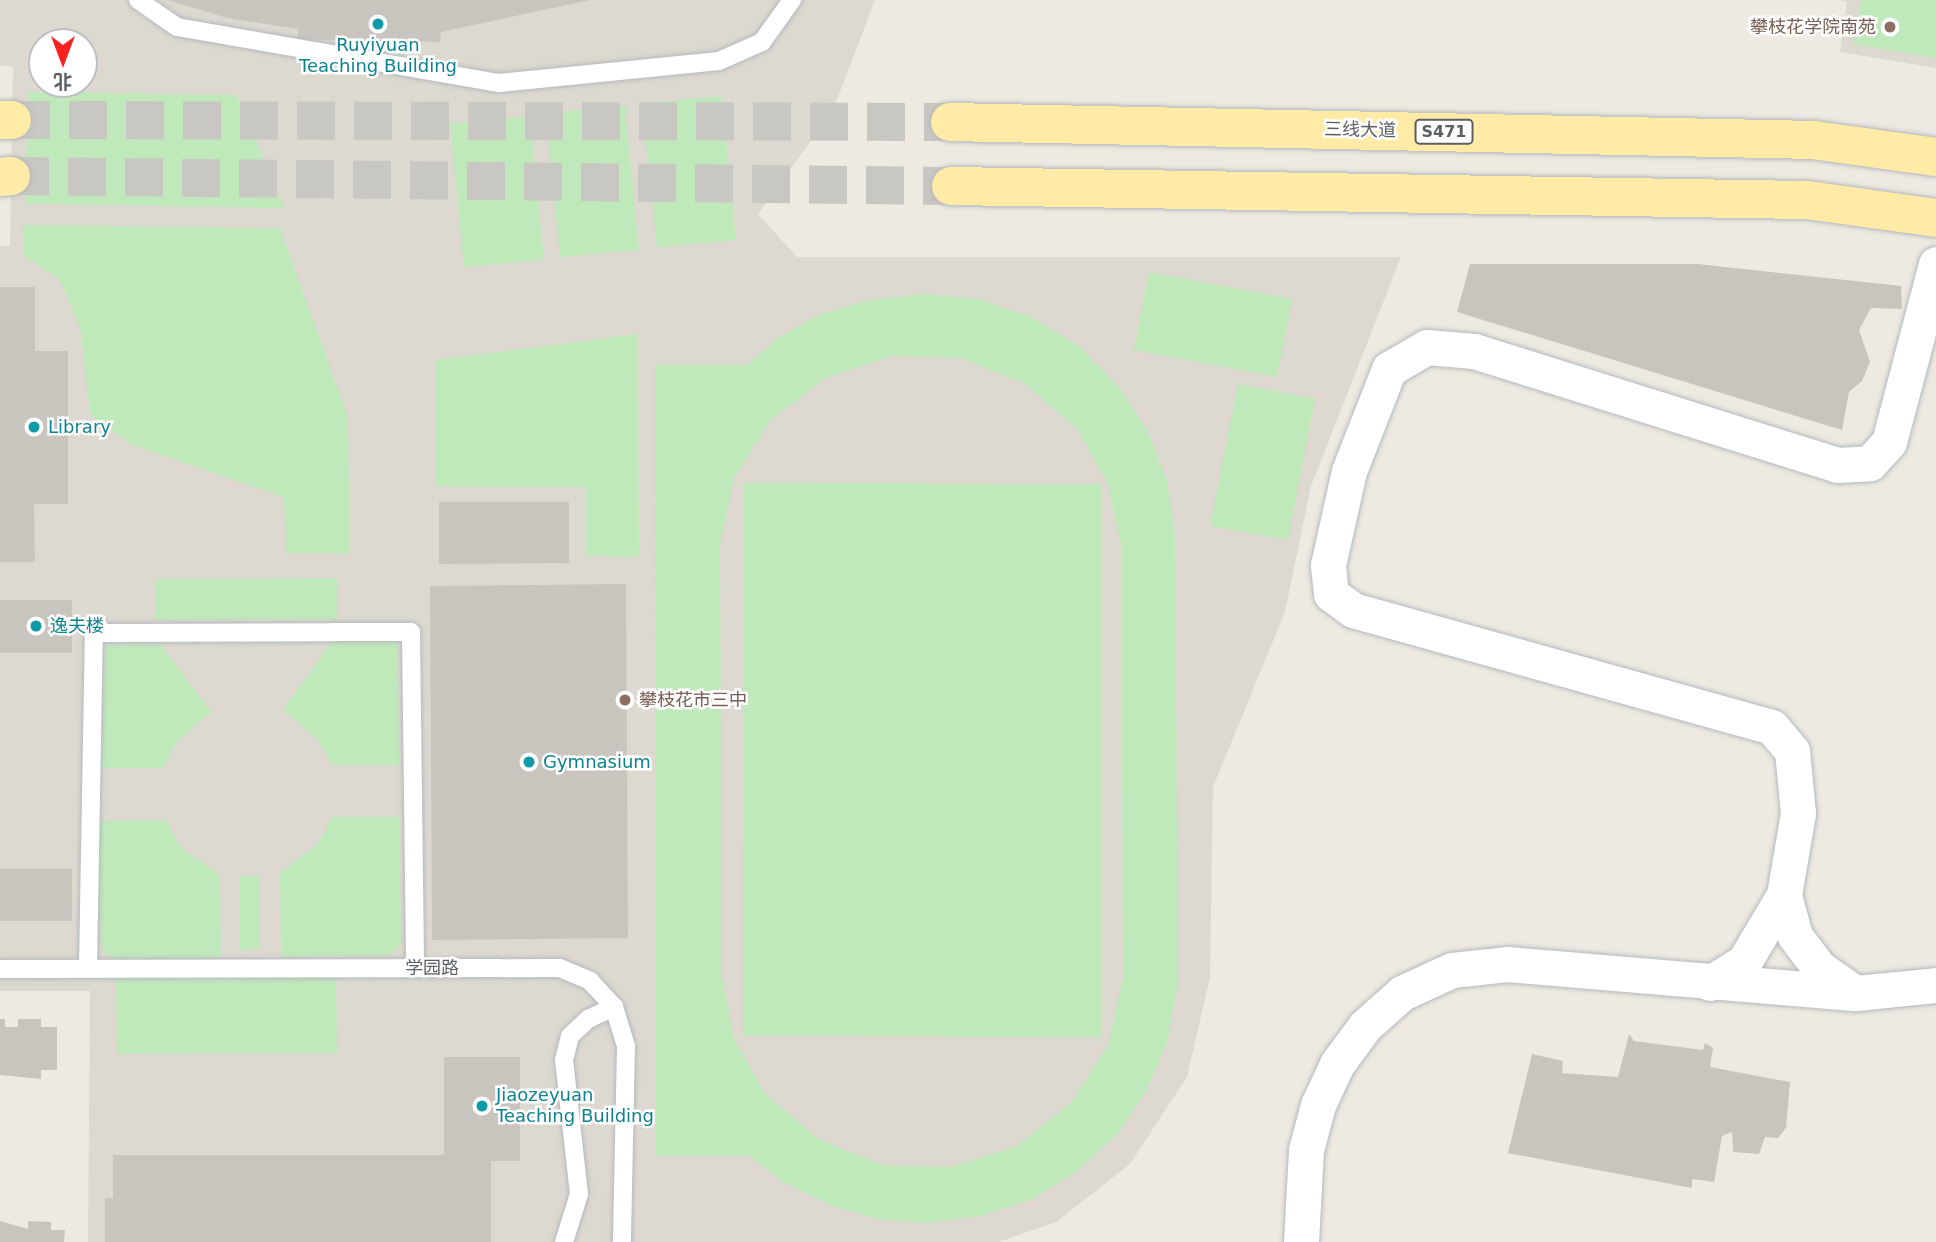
<!DOCTYPE html>
<html>
<head>
<meta charset="utf-8">
<style>
  body { margin:0 }
  #map { position:relative; width:1936px; height:1242px; overflow:hidden; background:#eeeae1; font-family:"DejaVu Sans","Noto Sans SC",sans-serif }
  div>[style] { position:absolute }
  .education>* { inset:0; background:#ded9d0 }
  .green>* { inset:0; background:#bfe8bb }
  .building>* { inset:0; background:#c9c5be }
  .primary-tunnel>* { height:38px; margin-top:-19px; transform-origin:0; background:repeating-linear-gradient(90deg,#c9c7c2 0 38px,transparent 0 57px) }
  .roads { filter:drop-shadow(0 0 2px #b4b9bd) drop-shadow(0 0 2px #b4b9bd) }
  .service>* { height:18px; margin:-9px; padding:0 9px; transform-origin:9px; border-radius:9px; background:#fff }
  .minor>* { height:35px; margin:-17.5px; padding:0 17.5px; transform-origin:17.5px; border-radius:17.5px; background:#fff }
  .primary>* { height:38px; margin:-19px; padding:0 19px; transform-origin:19px; border-radius:19px; background:#ffeaa6 }
  .dots>* { width:19px; height:19px; translate:-50% -50%; box-sizing:border-box; border:4px solid #fff; border-radius:50% }
  span { translate:-50% -50%; white-space:nowrap; text-align:center; line-height:1.15; -webkit-text-stroke:5px #fff; paint-order:stroke }
  .shield-label span { padding:2px 5px; background:#fff; border:2px solid; border-radius:5px; -webkit-text-stroke-width:0 }
  .shield-label { font-size:16px; color:#5a5f64; font-weight:700 }
  .education-label { font-size:18px; color:#785e54 }
  .right { translate:-100% -50%; text-align:right }
  .left { translate:0 -50%; text-align:left }
  .culture-label { font-size:18px; color:#0d838f }
  .street-label { font-size:18px; color:#5a5f64 }
  .north { position:absolute; left:28px; top:28px; width:70px; height:70px; box-sizing:border-box; background:#fff; border:2px solid #bdbfc1; border-radius:50%; rotate:180deg; font-size:19px; font-weight:700; line-height:28px; text-align:center; color:#5a5f64 }
  .north::after { content:''; display:block; margin:auto; width:24px; height:32px; background:#f7211f; clip-path:polygon(50% 0,100% 100%,50% 72%,0 100%) }
</style>
</head>
<body>
<div id="map">
  <div class="education">
    <div style="clip-path:polygon(evenodd,0 0,875px 0,833px 110px,758px 214px,797px 257px,1401px 257px,1311px 486px,1285px 612px,1213px 787px,1210px 977px,1187px 1077px,1130px 1164px,1056px 1222px,999px 1242px,88px 1242px,90px 991px,0 991px,0 246px,10px 246px,13px 67px,0 65px,0 0,42px 42px,84px 42px,84px 84px,42px 84px,42px 42px)"></div>
    <div style="clip-path:polygon(1840px 0,1936px 0,1936px 68px,1840px 52px,1847px 2px)"></div>
  </div>
  <div class="green">
    <div style="clip-path:polygon(1861px 0,1936px 0,1936px 58px,1854px 44px)"></div>
    <div style="clip-path:polygon(27px 92px,237px 95px,284px 208px,26px 204px)"></div>
    <div style="clip-path:polygon(722px 96px,736px 240px,657px 247px,642px 103px)"></div>
    <div style="clip-path:polygon(625px 106px,639px 250px,560px 257px,546px 113px)"></div>
    <div style="clip-path:polygon(530px 116px,544px 260px,464px 267px,450px 123px)"></div>
    <div style="clip-path:polygon(23px 225px,280px 228px,348px 417px,350px 554px,286px 553px,284px 497px,132px 445px,90px 414px,80px 327px,60px 280px,24px 256px)"></div>
    <div style="clip-path:polygon(1149px 272px,1292px 299px,1277px 377px,1134px 350px)"></div>
    <div style="clip-path:polygon(evenodd,924px 294px,979px 299px,1031px 317px,1079px 346px,1119px 387px,1148px 432px,1167px 481px,1175px 534px,1178px 984px,1167px 1043px,1146px 1091px,1119px 1132px,1078px 1171px,1032px 1199px,980px 1216px,927px 1223px,877px 1219px,830px 1205px,783px 1182px,749px 1156px,656px 1156px,656px 971px,655px 365px,748px 365px,778px 338px,818px 315px,870px 300px,924px 294px,891px 356px,961px 358px,1025px 384px,1077px 429px,1108px 484px,1121px 545px,1123px 978px,1108px 1045px,1071px 1103px,1017px 1146px,951px 1167px,882px 1165px,818px 1139px,765px 1093px,734px 1039px,722px 977px,720px 546px,734px 478px,771px 420px,826px 378px,891px 356px)"></div>
    <div style="clip-path:polygon(638px 334px,639px 557px,586px 556px,585px 487px,435px 486px,435px 360px)"></div>
    <div style="clip-path:polygon(1238px 384px,1315px 399px,1288px 540px,1210px 526px)"></div>
    <div style="clip-path:polygon(744px 483px,1102px 484px,1101px 1037px,743px 1036px)"></div>
    <div style="clip-path:polygon(337px 578px,338px 619px,155px 620px,155px 579px)"></div>
    <div style="clip-path:polygon(332px 642px,398px 642px,399px 765px,332px 765px,319px 741px,283px 710px)"></div>
    <div style="clip-path:polygon(105px 645px,161px 645px,211px 712px,176px 743px,163px 768px,102px 768px)"></div>
    <div style="clip-path:polygon(332px 817px,399px 817px,401px 944px,389px 955px,281px 957px,280px 873px,318px 844px)"></div>
    <div style="clip-path:polygon(166px 820px,180px 847px,220px 875px,221px 958px,113px 959px,101px 948px,99px 821px)"></div>
    <div style="clip-path:polygon(240px 876px,259px 876px,259px 949px,240px 950px)"></div>
    <div style="clip-path:polygon(336px 976px,337px 1053px,117px 1054px,116px 978px)"></div>
  </div>
  <div class="building">
    <div style="clip-path:polygon(168px 0,590px 0,441px 32px,440px 42px,298px 39px,298px 29px,227px 18px)"></div>
    <div style="clip-path:polygon(1470px 264px,1698px 264px,1901px 286px,1902px 309px,1871px 308px,1859px 330px,1870px 362px,1862px 381px,1849px 392px,1842px 430px,1457px 312px)"></div>
    <div style="clip-path:polygon(0 287px,35px 287px,35px 351px,68px 351px,68px 504px,34px 504px,35px 562px,0 562px)"></div>
    <div style="clip-path:polygon(439px 502px,569px 502px,569px 563px,439px 564px)"></div>
    <div style="clip-path:polygon(626px 584px,628px 938px,432px 940px,430px 586px)"></div>
    <div style="clip-path:polygon(0 600px,72px 600px,72px 653px,0 653px)"></div>
    <div style="clip-path:polygon(0 869px,72px 869px,72px 921px,0 921px)"></div>
    <div style="clip-path:polygon(0 1019px,5px 1019px,5px 1027px,18px 1027px,18px 1019px,41px 1019px,41px 1027px,57px 1027px,57px 1070px,41px 1070px,41px 1079px,0 1075px)"></div>
    <div style="clip-path:polygon(1629px 1034px,1634px 1041px,1703px 1050px,1705px 1043px,1713px 1048px,1710px 1067px,1790px 1082px,1786px 1128px,1778px 1138px,1765px 1137px,1759px 1154px,1733px 1152px,1732px 1132px,1722px 1136px,1714px 1182px,1692px 1179px,1692px 1188px,1508px 1153px,1532px 1054px,1563px 1061px,1562px 1073px,1618px 1077px)"></div>
    <div style="clip-path:polygon(444px 1057px,520px 1057px,520px 1161px,491px 1161px,491px 1242px,105px 1242px,105px 1198px,113px 1198px,113px 1155px,444px 1155px)"></div>
    <div style="clip-path:polygon(0 1221px,28px 1229px,28px 1221px,51px 1222px,51px 1230px,65px 1230px,64px 1242px,0 1242px)"></div>
  </div>
  <div class="primary-tunnel">
    <div style="left:12px;top:120px;width:938px;rotate:0.12deg"></div>
    <div style="left:11px;top:176px;width:940px;rotate:0.61deg"></div>
  </div>
  <div class="roads">
    <div class="service">
      <div style="left:138px;top:0;width:47px;rotate:34.7deg"></div>
      <div style="left:177px;top:27px;width:327px;rotate:9.9deg"></div>
      <div style="left:499px;top:83px;width:221px;rotate:-5.7deg"></div>
      <div style="left:719px;top:61px;width:47px;rotate:-23.8deg"></div>
      <div style="left:762px;top:42px;width:52px;rotate:-54.5deg"></div>
      <div style="left:88px;top:968px;width:335px;rotate:-89deg"></div>
      <div style="left:94px;top:633px;width:239px;rotate:-0.2deg"></div>
      <div style="left:333px;top:632px;width:78px"></div>
      <div style="left:411px;top:632px;width:336px;rotate:89.3deg"></div>
      <div style="left:0;top:969px;width:560px;rotate:-0.1deg"></div>
      <div style="left:560px;top:968px;width:33px;rotate:23deg"></div>
      <div style="left:590px;top:981px;width:35px;rotate:47deg"></div>
      <div style="left:614px;top:1007px;width:41px;rotate:72.9deg"></div>
      <div style="left:626px;top:1046px;width:196px;rotate:91.2deg"></div>
      <div style="left:564px;top:1242px;width:50px;rotate:-72.6deg"></div>
      <div style="left:579px;top:1194px;width:135px;rotate:-96.4deg"></div>
      <div style="left:564px;top:1060px;width:25px;rotate:-76deg"></div>
      <div style="left:570px;top:1036px;width:25px;rotate:-43deg"></div>
      <div style="left:588px;top:1019px;width:29px;rotate:-25deg"></div>
    </div>
    <div class="minor">
      <div style="left:1784px;top:895px;width:42px;rotate:75deg"></div>
      <div style="left:1795px;top:936px;width:39px;rotate:53deg"></div>
      <div style="left:1818px;top:967px;width:45px;rotate:35.1deg"></div>
      <div style="left:1710px;top:983px;width:40px;rotate:-32deg"></div>
      <div style="left:1744px;top:962px;width:78px;rotate:-59.2deg"></div>
      <div style="left:1784px;top:895px;width:83px;rotate:-80.3deg"></div>
      <div style="left:1798px;top:813px;width:62px;rotate:-95.5deg"></div>
      <div style="left:1792px;top:751px;width:31px;rotate:-130deg"></div>
      <div style="left:1772px;top:727px;width:435px;rotate:-164.4deg"></div>
      <div style="left:1353px;top:610px;width:27px;rotate:-144deg"></div>
      <div style="left:1331px;top:594px;width:29px;rotate:-96deg"></div>
      <div style="left:1328px;top:565px;width:96px;rotate:-77.4deg"></div>
      <div style="left:1349px;top:471px;width:110px;rotate:-68.6deg"></div>
      <div style="left:1389px;top:369px;width:44px;rotate:-30.1deg"></div>
      <div style="left:1427px;top:347px;width:47px;rotate:4.9deg"></div>
      <div style="left:1474px;top:351px;width:380px;rotate:17.4deg"></div>
      <div style="left:1837px;top:465px;width:33px;rotate:-3deg"></div>
      <div style="left:1870px;top:463px;width:28px;rotate:-48deg"></div>
      <div style="left:1889px;top:442px;width:184px;rotate:-75.2deg"></div>
      <div style="left:1301px;top:1242px;width:92px;rotate:-86.9deg"></div>
      <div style="left:1306px;top:1150px;width:47px;rotate:-75.1deg"></div>
      <div style="left:1318px;top:1105px;width:45px;rotate:-65.1deg"></div>
      <div style="left:1337px;top:1064px;width:47px;rotate:-53.6deg"></div>
      <div style="left:1365px;top:1026px;width:50px;rotate:-41.7deg"></div>
      <div style="left:1402px;top:993px;width:55px;rotate:-24.7deg"></div>
      <div style="left:1452px;top:970px;width:55px;rotate:-6.2deg"></div>
      <div style="left:1507px;top:964px;width:350px;rotate:4.8deg"></div>
      <div style="left:1856px;top:993px;width:80px;rotate:-5.7deg"></div>
    </div>
    <div class="primary">
      <div style="left:0;top:120px;width:12px"></div>
      <div style="left:950px;top:122px;width:863px;rotate:1.19deg"></div>
      <div style="left:1813px;top:140px;width:124px;rotate:7.9deg"></div>
      <div style="left:0;top:177px;width:11px;rotate:-5deg"></div>
      <div style="left:951px;top:186px;width:856px;rotate:0.94deg"></div>
      <div style="left:1807px;top:200px;width:130px;rotate:7.9deg"></div>
    </div>
  </div>
  <div class="dots">
    <div style="left:378px;top:24px;background:#0f9aa8"></div>
    <div style="left:1890px;top:27px;background:#8d6e63"></div>
    <div style="left:34px;top:427px;background:#0f9aa8"></div>
    <div style="left:36px;top:626px;background:#0f9aa8"></div>
    <div style="left:625px;top:700px;background:#8d6e63"></div>
    <div style="left:529px;top:762px;background:#0f9aa8"></div>
    <div style="left:482px;top:1106px;background:#0f9aa8"></div>
  </div>
  <div class="shield-label">
    <span style="left:1444px;top:132px">S471</span>
  </div>
  <div class="education-label">
    <span class="right" style="left:1876px;top:27px">攀枝花学院南苑</span>
    <span class="left" style="left:639px;top:700px">攀枝花市三中</span>
  </div>
  <div class="culture-label">
    <span style="left:378px;top:56px">Ruyiyuan<br>Teaching Building</span>
    <span class="left" style="left:48px;top:427px">Library</span>
    <span class="left" style="left:50px;top:626px">逸夫楼</span>
    <span class="left" style="left:543px;top:762px">Gymnasium</span>
    <span class="left" style="left:496px;top:1106px">Jiaozeyuan<br>Teaching Building</span>
  </div>
  <div class="street-label">
    <span style="left:1360px;top:130px;rotate:1deg">三线大道</span>
    <span style="left:432px;top:968px">学园路</span>
  </div>
  <div class="north">北</div>
</div>
</body>
</html>
